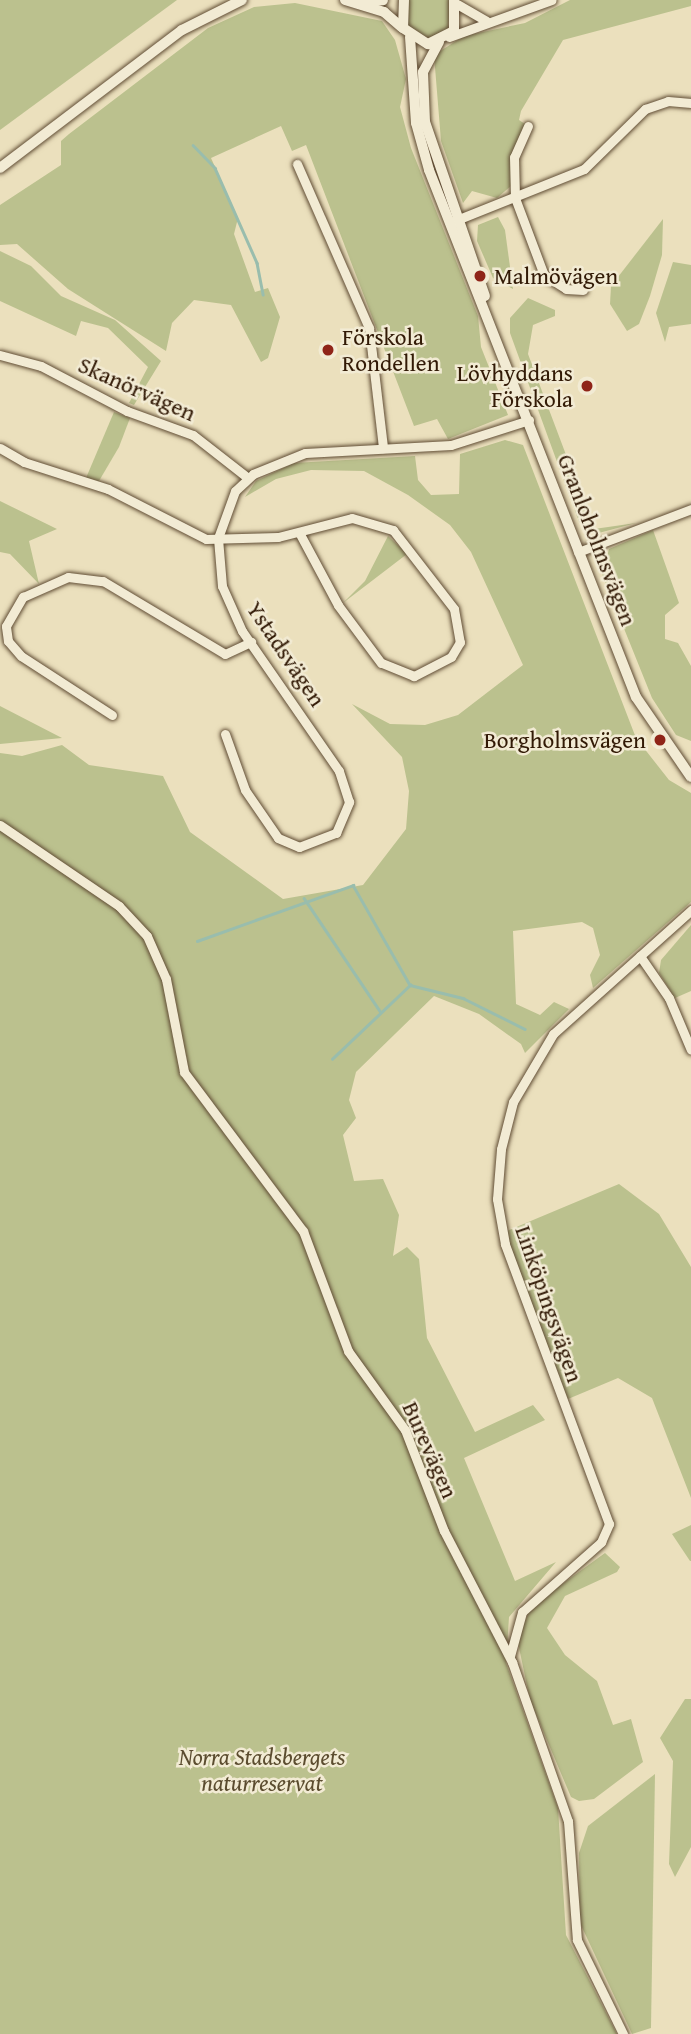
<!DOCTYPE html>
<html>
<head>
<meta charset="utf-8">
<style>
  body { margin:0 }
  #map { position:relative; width:691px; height:2034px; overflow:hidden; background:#ebe0bd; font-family:"Gentium Book Plus",serif }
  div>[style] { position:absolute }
  .green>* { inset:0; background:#bbc18e }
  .stream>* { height:2.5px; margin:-1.25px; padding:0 1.25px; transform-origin:1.25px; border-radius:1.25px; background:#99bdad }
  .roads { filter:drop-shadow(0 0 2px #604c34) drop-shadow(0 0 2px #604c34) }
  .minor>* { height:9px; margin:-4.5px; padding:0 4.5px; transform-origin:4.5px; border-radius:4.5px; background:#f2ebd4 }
  .tertiary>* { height:10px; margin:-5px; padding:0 5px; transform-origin:5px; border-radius:5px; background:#f2ebd4 }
  .dots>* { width:19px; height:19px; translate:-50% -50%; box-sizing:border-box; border:4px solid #f2ebd4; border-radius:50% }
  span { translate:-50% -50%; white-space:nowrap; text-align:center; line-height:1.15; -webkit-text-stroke:5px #f2ebd4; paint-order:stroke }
  .poi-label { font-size:23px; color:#321a06 }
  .left { translate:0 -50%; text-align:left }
  .right { translate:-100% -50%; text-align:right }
  .street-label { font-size:23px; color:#321a06 }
  .park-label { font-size:23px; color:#5b4c2f; font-style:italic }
</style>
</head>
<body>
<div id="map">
  <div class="green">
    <div style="clip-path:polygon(0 0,177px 0,0 130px)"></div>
    <div style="clip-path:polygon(409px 0,450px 0,448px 30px,430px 39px,407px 25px)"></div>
    <div style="clip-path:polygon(570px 0,691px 0,691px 6px,563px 40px,521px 111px,519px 120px,528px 126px,511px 186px,497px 198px,472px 191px,463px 203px,441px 141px,434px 55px,464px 36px,525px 23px)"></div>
    <div style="clip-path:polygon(295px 3px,382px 21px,395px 40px,406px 79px,400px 107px,411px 148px,478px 316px,481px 347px,508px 415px,448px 439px,437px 419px,414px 426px,306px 145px,292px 151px,281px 126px,211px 158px,238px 218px,234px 234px,255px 292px,268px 288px,280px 317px,268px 358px,261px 362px,231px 305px,194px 300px,172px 323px,166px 351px,68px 289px,17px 244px,0 245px,0 205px,61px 165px,61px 141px,69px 134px,208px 28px,254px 7px)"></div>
    <div style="clip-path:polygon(498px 217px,505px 230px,513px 289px,493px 278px,477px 241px,478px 225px)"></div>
    <div style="clip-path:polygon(663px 219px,662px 255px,650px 296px,639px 324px,627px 331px,610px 304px,611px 286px)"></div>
    <div style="clip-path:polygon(0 251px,31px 266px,61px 296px,115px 320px,161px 361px,134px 405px,129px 403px,148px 367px,108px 328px,81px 321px,76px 336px,0 301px)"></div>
    <div style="clip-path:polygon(673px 262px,691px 265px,691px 324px,669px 327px,665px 342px,656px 313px)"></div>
    <div style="clip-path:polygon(528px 298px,555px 310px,555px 316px,533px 325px,528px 354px,594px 529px,636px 523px,595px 534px,579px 522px,510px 333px,510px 318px)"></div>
    <div style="clip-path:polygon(114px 412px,130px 418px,119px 447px,99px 481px,86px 478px)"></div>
    <div style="clip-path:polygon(505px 440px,523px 445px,636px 738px,669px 780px,691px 793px,691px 902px,593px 988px,590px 975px,600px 955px,593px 928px,582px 922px,513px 931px,516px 1004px,540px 1015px,554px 1002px,569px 1009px,525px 1053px,521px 1044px,479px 1014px,434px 996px,356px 1072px,349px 1100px,356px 1118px,343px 1135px,354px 1181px,383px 1179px,399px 1215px,393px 1256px,407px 1247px,419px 1259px,427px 1338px,475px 1432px,533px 1405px,545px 1420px,464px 1458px,515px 1581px,556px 1562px,509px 1617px,506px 1663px,558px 1808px,566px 1935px,617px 2034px,0 2034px,0 753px,22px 756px,62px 745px,89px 765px,163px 776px,190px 832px,283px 899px,363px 885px,406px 829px,409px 791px,402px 757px,352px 704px,390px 724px,425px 725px,458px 715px,523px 665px,471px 552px,450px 525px,408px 495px,364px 471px,311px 470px,276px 479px,245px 497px,256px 481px,294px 463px,415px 456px,418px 480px,431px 495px,459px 494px,460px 454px)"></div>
    <div style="clip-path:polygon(0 501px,57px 529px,29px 541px,39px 584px,10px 554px,0 552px)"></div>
    <div style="clip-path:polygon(653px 530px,679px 603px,665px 615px,665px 639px,678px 643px,691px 666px,691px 741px,676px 735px,652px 698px,602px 574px,609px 549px)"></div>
    <div style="clip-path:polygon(388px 536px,407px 554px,343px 603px,365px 581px)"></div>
    <div style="clip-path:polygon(0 706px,62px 738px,0 744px)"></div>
    <div style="clip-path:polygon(691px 925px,691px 991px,675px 998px,659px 973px,661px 960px)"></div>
    <div style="clip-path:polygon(619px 1184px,659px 1214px,691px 1267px,691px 1498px,652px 1398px,618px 1378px,568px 1399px,511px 1248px,507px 1231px)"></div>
    <div style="clip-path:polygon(691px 1525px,691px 1561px,690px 1561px,672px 1534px)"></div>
    <div style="clip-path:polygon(605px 1553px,620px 1567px,617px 1572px,565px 1596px,547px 1628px,565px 1655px,597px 1681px,613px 1725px,631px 1719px,643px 1762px,594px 1799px,579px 1801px,571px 1797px,530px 1700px,517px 1638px,532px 1606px)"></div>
    <div style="clip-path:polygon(685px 1699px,691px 1699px,691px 1847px,675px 1877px,669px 1864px,673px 1761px,660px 1738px)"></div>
    <div style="clip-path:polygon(655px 1774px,651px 2028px,632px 2034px,580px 1923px,579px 1853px,588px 1826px)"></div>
  </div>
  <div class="stream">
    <div style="left:193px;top:145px;width:32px;rotate:46deg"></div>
    <div style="left:215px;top:168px;width:104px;rotate:66.1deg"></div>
    <div style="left:257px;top:263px;width:32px;rotate:79deg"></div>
    <div style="left:304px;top:898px;width:136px;rotate:56.1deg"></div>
    <div style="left:197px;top:941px;width:166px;rotate:-19.7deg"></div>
    <div style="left:353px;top:885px;width:115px;rotate:60.3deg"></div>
    <div style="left:332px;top:1059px;width:108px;rotate:-43.5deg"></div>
    <div style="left:410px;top:985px;width:55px;rotate:13.8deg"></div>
    <div style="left:463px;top:998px;width:69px;rotate:26.6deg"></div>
  </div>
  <div class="roads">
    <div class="minor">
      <div style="left:457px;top:4px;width:34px;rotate:30deg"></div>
      <div style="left:449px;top:37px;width:109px;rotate:-19.8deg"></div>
      <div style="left:528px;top:126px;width:34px;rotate:114deg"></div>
      <div style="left:514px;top:157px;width:41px;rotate:88.6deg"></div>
      <div style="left:515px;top:198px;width:82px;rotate:69.4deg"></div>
      <div style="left:544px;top:275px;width:26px;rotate:32deg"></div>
      <div style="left:566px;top:289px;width:17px;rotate:3deg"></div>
      <div style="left:297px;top:164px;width:179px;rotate:66.3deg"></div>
      <div style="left:369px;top:328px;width:121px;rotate:83.3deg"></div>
      <div style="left:454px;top:221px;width:140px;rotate:-21.8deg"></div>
      <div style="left:584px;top:169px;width:86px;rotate:-44.5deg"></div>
      <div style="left:645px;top:109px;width:24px;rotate:-19deg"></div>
      <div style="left:668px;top:101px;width:23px;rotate:5deg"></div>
      <div style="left:0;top:355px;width:42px;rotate:15deg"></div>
      <div style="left:41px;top:366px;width:97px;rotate:27.6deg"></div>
      <div style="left:127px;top:411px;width:70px;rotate:20deg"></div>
      <div style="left:193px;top:435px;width:70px;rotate:38deg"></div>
      <div style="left:0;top:448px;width:28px;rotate:30deg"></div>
      <div style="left:24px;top:462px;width:88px;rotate:17.8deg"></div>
      <div style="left:108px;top:489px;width:110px;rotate:27deg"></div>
      <div style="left:206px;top:539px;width:72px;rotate:-1.6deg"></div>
      <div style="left:278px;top:537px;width:76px;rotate:-14.4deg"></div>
      <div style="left:352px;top:518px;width:43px;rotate:16.3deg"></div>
      <div style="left:393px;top:530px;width:100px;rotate:52.3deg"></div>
      <div style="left:454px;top:609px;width:34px;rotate:80deg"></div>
      <div style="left:460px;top:642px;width:17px;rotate:121deg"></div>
      <div style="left:451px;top:657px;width:42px;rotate:152.8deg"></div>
      <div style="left:414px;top:676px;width:35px;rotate:-158deg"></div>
      <div style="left:381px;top:663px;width:72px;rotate:-126.6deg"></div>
      <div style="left:338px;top:605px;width:81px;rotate:-118.2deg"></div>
      <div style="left:578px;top:552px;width:121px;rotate:-20.8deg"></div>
      <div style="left:112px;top:715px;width:108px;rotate:-147deg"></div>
      <div style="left:21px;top:656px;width:20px;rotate:-131deg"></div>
      <div style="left:8px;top:641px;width:15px;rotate:-98deg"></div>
      <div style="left:6px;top:626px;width:34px;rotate:-60deg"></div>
      <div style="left:23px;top:597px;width:49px;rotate:-24deg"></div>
      <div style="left:68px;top:577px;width:35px;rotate:7deg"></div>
      <div style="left:103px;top:581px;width:142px;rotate:30.9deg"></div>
      <div style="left:225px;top:654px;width:29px;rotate:-25deg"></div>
      <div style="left:225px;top:734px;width:59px;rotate:70.3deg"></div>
      <div style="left:245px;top:790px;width:58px;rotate:55.5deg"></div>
      <div style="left:278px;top:838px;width:23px;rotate:23deg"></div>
      <div style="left:299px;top:847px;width:40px;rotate:-21deg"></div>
      <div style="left:336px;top:833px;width:34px;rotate:-67deg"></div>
      <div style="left:349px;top:802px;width:33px;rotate:-108deg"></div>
      <div style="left:339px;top:771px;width:170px;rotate:-124.7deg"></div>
      <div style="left:242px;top:631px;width:49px;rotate:-114deg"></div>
      <div style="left:222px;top:586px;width:48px;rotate:-94.8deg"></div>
      <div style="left:218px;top:538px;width:50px;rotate:-70.1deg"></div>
      <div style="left:235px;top:491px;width:25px;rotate:-43deg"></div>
      <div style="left:253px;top:474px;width:56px;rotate:-22deg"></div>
      <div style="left:305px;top:453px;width:146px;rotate:-3.1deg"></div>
      <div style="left:451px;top:445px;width:82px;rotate:-17.8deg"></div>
      <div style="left:0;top:825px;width:144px;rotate:34.2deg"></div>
      <div style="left:119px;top:906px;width:41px;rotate:47deg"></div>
      <div style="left:147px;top:936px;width:47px;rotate:66.2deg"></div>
      <div style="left:166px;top:979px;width:95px;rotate:79deg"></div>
      <div style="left:184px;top:1072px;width:199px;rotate:53.2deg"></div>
      <div style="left:303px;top:1231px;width:128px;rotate:69.4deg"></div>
      <div style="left:348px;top:1351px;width:97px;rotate:54.2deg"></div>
      <div style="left:405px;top:1430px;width:108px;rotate:68.9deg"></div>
      <div style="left:444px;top:1531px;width:148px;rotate:62.6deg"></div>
      <div style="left:512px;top:1662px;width:169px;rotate:70.6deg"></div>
      <div style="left:568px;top:1821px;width:119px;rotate:85.7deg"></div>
      <div style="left:577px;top:1940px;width:105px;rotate:63.9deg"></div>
      <div style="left:640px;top:956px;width:51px;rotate:55.4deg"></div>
      <div style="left:669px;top:998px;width:56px;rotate:67.1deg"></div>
      <div style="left:510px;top:1656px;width:46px;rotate:-74.7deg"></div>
      <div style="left:522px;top:1612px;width:106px;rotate:-41.5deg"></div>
      <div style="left:601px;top:1542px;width:20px;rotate:-66deg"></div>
      <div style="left:609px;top:1524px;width:299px;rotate:-110.4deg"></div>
      <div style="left:505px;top:1244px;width:46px;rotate:-100.1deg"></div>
      <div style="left:497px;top:1199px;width:50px;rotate:-85.4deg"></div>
      <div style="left:501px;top:1149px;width:49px;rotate:-75.7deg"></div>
      <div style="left:513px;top:1102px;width:79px;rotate:-59.5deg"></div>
      <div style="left:553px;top:1034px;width:186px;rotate:-41.9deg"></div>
    </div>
    <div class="tertiary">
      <div style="left:345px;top:0;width:41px;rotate:17.1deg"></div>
      <div style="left:384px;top:12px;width:23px;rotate:41deg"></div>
      <div style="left:404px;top:0;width:28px;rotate:92deg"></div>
      <div style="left:403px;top:28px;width:30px;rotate:33deg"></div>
      <div style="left:428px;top:44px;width:29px;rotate:-27deg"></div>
      <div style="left:454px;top:31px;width:31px;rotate:-90deg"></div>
      <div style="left:362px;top:2px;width:21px;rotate:-5deg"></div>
      <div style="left:410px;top:37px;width:86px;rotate:86deg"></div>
      <div style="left:416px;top:123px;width:49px;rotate:74.5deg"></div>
      <div style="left:429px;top:170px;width:566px;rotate:68.56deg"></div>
      <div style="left:636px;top:697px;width:97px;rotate:55.5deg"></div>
      <div style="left:439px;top:42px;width:34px;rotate:118deg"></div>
      <div style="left:423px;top:72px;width:50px;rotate:87.7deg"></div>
      <div style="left:425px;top:122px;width:184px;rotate:71deg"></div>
      <div style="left:0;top:168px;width:228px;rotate:-37.2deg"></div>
      <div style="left:182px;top:30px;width:67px;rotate:-26.6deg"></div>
    </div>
  </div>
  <div class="dots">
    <div style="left:480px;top:276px;background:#8f2418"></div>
    <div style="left:328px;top:350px;background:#8f2418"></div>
    <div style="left:587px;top:386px;background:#8f2418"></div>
    <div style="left:660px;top:740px;background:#8f2418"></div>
  </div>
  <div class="poi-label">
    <span class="left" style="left:494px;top:276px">Malmövägen</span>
    <span class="left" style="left:342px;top:350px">Förskola<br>Rondellen</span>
    <span class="right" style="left:573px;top:386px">Lövhyddans<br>Förskola</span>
    <span class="right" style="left:646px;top:740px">Borgholmsvägen</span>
  </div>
  <div class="street-label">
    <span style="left:137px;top:389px;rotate:24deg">Skanörvägen</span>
    <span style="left:597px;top:540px;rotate:69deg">Granloholmsvägen</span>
    <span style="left:286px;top:654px;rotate:56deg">Ystadsvägen</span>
    <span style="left:549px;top:1304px;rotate:71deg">Linköpingsvägen</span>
    <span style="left:430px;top:1450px;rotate:66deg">Burevägen</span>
  </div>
  <div class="park-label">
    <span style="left:262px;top:1770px">Norra Stadsbergets<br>naturreservat</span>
  </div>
</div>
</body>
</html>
